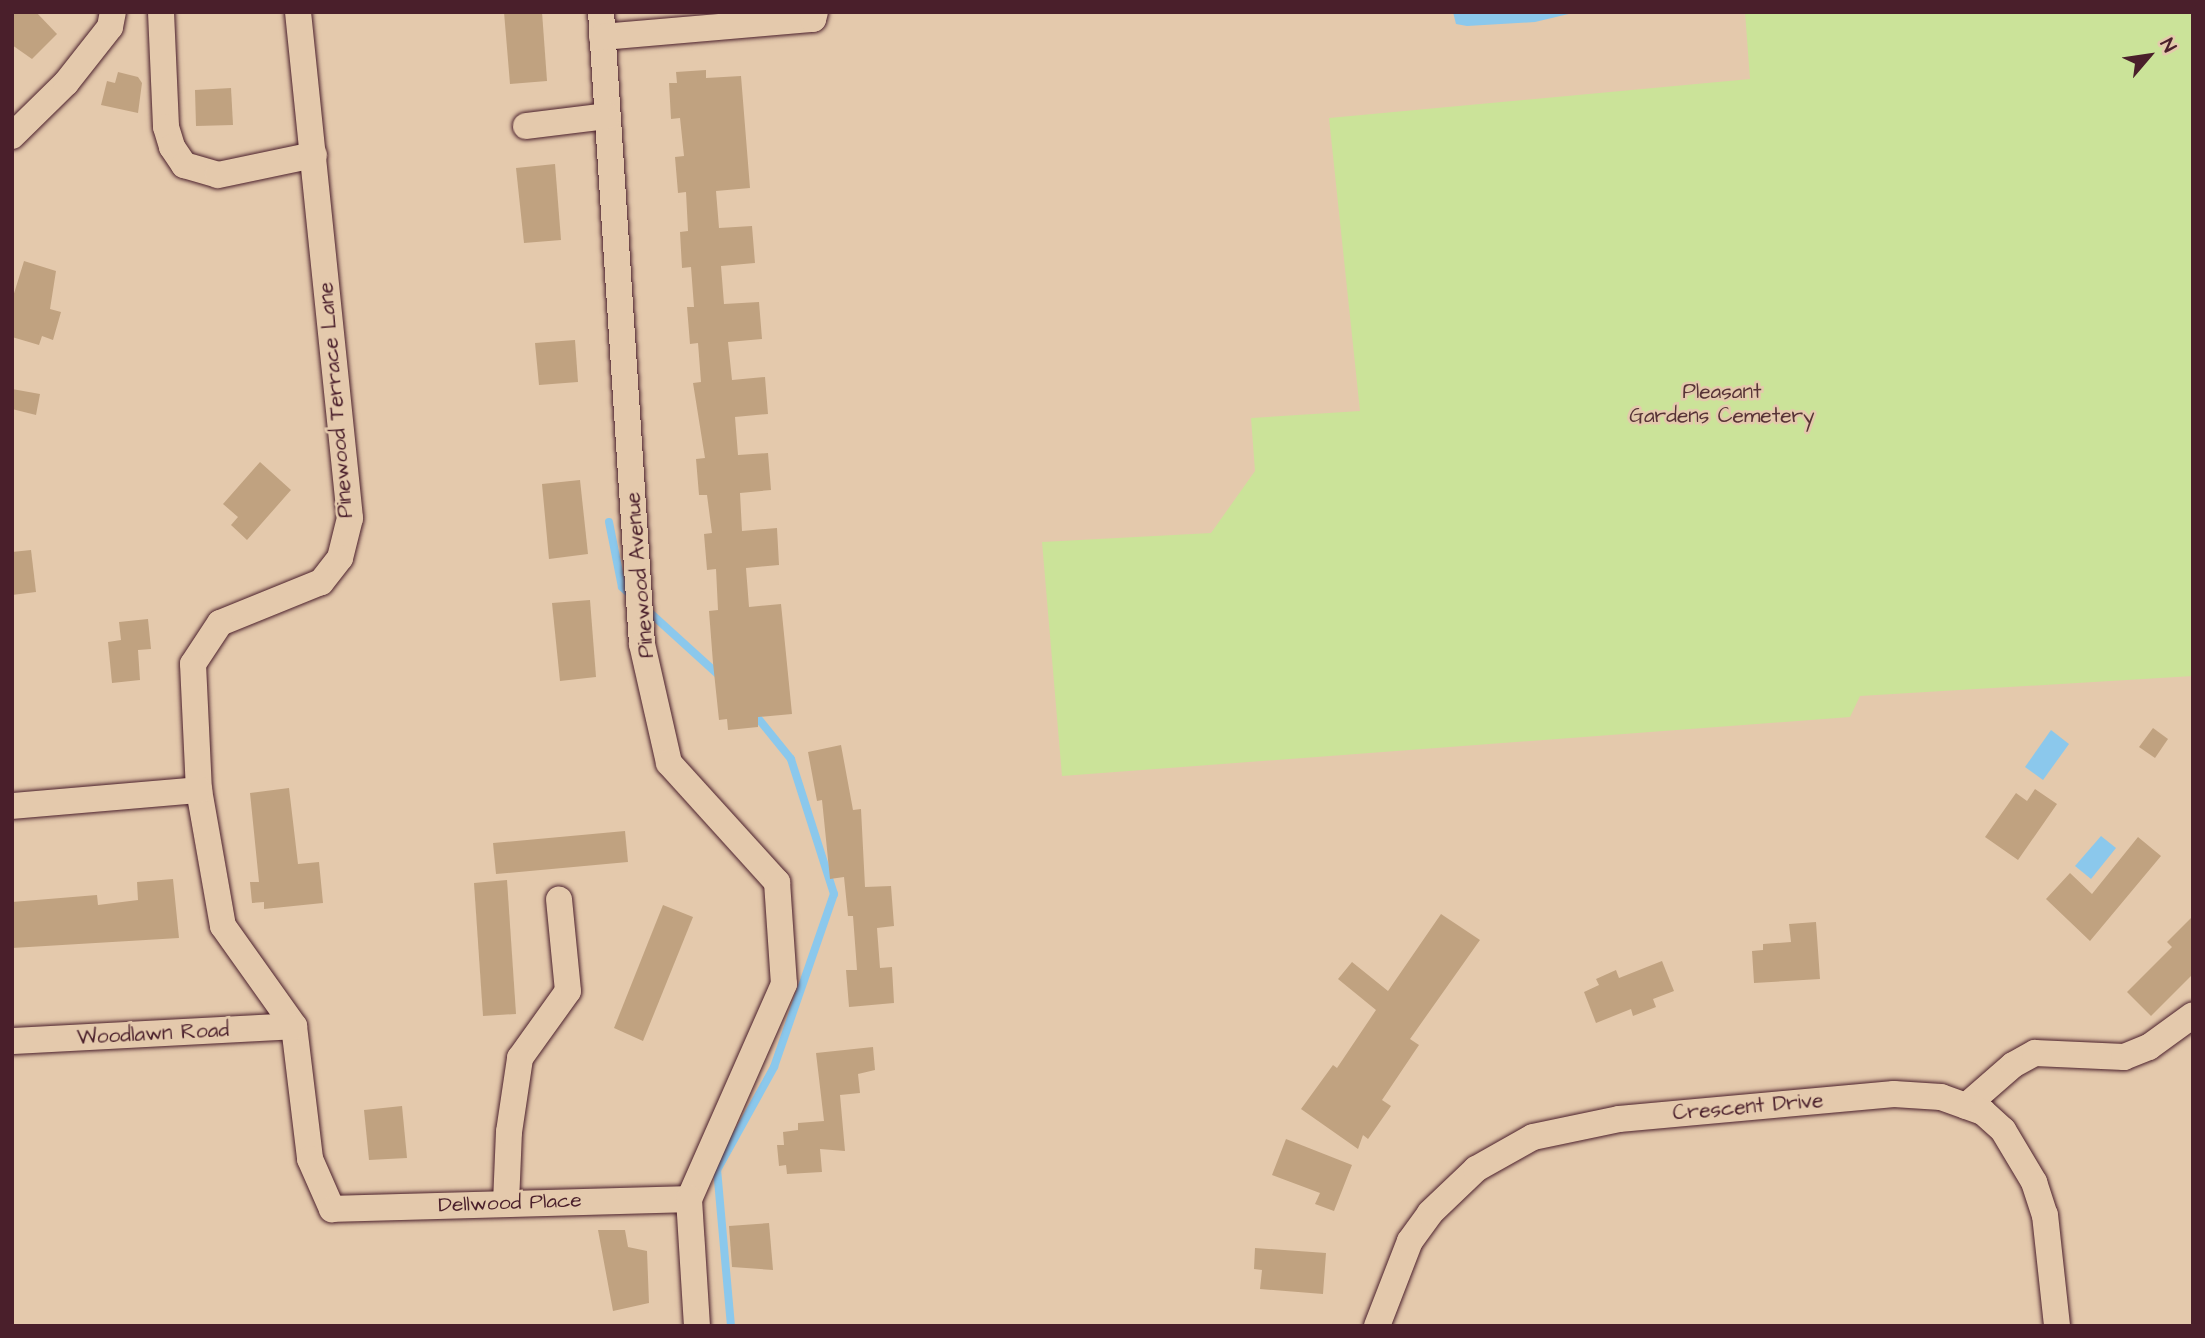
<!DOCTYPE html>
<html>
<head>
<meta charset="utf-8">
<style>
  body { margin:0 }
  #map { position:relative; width:2205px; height:1338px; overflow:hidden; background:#e4c9ac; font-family:"Architects Daughter",sans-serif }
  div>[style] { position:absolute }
  .green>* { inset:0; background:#cbe399 }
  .water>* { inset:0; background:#8bc8ec }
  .stream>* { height:8px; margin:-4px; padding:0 4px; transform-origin:4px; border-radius:4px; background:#8bc8ec }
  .building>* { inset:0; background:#c0a280 }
  .roads { filter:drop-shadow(0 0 2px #4a1f2b) drop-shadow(0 0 2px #4a1f2b) }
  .minor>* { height:26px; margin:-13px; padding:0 13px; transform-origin:13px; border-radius:13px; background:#e4c9ac }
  span { translate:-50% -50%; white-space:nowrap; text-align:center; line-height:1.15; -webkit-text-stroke:5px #e4c9ac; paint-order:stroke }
  .park-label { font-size:21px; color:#573336 }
  .street-label { font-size:21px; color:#4a1f2b }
  .frame { position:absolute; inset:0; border:14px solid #4a1f2b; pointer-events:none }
  .north { position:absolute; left:2114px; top:21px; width:70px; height:70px; -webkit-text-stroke:5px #e4c9ac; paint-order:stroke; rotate:61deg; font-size:19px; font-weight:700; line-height:28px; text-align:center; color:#4a1f2b }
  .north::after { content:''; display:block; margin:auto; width:24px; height:32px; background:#4a1f2b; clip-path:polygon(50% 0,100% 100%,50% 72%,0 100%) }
</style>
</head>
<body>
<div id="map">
  <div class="green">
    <div style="clip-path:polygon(1745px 12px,2193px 12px,2193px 676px,1860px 696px,1850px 717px,1062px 776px,1042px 542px,1211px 533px,1255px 471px,1251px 418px,1360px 411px,1329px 118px,1750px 79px)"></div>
  </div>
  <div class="water">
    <div style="clip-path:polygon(1453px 12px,1577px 12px,1535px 22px,1467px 26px,1456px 24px)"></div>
    <div style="clip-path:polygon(2051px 730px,2069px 744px,2043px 780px,2025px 767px)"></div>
    <div style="clip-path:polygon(2101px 836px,2116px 848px,2091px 879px,2075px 866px)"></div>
  </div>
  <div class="stream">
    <div style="left:609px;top:522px;width:66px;rotate:78.7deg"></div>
    <div style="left:622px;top:587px;width:15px;rotate:42deg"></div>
    <div style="left:647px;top:610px;width:100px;rotate:42.2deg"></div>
    <div style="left:731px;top:1326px;width:157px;rotate:-95.1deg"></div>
    <div style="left:717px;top:1170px;width:118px;rotate:-61deg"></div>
    <div style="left:774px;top:1067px;width:183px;rotate:-70.9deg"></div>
    <div style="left:834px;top:894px;width:142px;rotate:-107.7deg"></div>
    <div style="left:791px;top:759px;width:60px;rotate:-129deg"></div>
  </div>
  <div class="building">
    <div style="clip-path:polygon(12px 12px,36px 12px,57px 34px,32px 59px,12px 45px)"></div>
    <div style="clip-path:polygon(504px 12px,542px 12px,547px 81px,510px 84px)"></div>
    <div style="clip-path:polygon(706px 70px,706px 78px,741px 76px,750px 188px,716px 191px,719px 228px,752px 226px,755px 263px,721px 266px,724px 304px,759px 302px,762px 339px,728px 342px,732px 380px,765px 377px,768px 414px,735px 417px,738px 455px,768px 453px,771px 490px,740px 493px,742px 531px,777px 528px,779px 565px,746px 568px,749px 607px,781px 604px,792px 714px,758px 717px,758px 727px,728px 730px,727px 719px,719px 720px,713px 663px,709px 611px,718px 610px,716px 569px,707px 570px,704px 534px,712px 533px,707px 495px,699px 495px,696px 459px,705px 458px,693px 383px,701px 382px,698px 343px,690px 344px,687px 307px,694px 307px,691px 267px,682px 268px,680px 232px,688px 231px,686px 192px,678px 193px,675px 157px,684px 156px,680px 118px,671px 119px,669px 83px,677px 83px,676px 72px)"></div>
    <div style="clip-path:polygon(118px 72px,138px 77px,142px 83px,138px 113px,101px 105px,107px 81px,115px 83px)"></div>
    <div style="clip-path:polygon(231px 88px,233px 125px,196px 126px,195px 90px)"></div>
    <div style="clip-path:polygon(555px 164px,561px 240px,524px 243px,516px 168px)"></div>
    <div style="clip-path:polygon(24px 261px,56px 271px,50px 309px,61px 312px,53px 340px,42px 336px,39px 345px,12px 337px,12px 300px)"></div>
    <div style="clip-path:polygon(575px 340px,578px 382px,539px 385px,535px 343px)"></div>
    <div style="clip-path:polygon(12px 389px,40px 394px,36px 415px,12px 409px)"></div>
    <div style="clip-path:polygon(260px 462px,291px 490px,247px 540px,231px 525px,238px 517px,223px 504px)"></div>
    <div style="clip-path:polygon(580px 480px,588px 554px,549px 559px,542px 484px)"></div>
    <div style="clip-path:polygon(31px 550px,36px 592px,12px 595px,12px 552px)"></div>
    <div style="clip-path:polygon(590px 600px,596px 677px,560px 681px,552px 603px)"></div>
    <div style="clip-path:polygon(148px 619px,151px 649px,138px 650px,140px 680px,112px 683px,108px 642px,121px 640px,119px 622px)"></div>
    <div style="clip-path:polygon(2153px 728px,2168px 739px,2155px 758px,2139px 747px)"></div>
    <div style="clip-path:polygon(841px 745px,853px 810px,861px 809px,865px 887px,891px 886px,894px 926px,877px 928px,880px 968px,892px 967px,894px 1003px,849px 1007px,846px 970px,857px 970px,853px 916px,848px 916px,844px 877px,830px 879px,822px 800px,817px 801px,808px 752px)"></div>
    <div style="clip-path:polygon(289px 788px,298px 864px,319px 862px,323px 903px,264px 909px,264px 902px,252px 903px,250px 882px,259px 882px,250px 793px)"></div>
    <div style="clip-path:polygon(2035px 789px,2057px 804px,2018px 860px,1985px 837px,2016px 793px,2027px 801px)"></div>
    <div style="clip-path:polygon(625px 831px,628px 862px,496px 874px,493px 843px)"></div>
    <div style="clip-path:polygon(2138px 837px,2161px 856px,2090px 941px,2046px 899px,2070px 873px,2092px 894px)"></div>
    <div style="clip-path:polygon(173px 879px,179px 938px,12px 948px,12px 902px,97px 895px,98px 905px,138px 900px,137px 882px)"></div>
    <div style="clip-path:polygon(507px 880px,516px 1014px,483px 1016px,474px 883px)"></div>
    <div style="clip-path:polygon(663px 905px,693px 917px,643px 1041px,614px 1028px)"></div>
    <div style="clip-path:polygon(1441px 914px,1480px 940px,1410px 1039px,1419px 1045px,1382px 1100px,1391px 1106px,1368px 1139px,1363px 1135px,1358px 1149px,1301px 1109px,1333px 1065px,1337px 1068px,1376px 1010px,1338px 979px,1352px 962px,1388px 991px)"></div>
    <div style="clip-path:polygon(2193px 916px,2193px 974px,2151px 1016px,2127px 992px,2172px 947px,2167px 942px)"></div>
    <div style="clip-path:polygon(1816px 922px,1820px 979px,1754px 983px,1752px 951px,1763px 950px,1763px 944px,1791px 942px,1789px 924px)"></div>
    <div style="clip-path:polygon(1662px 961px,1674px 991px,1653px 999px,1656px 1007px,1633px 1016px,1631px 1009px,1596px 1023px,1584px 992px,1599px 985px,1596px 979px,1616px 970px,1619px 978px)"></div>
    <div style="clip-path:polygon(873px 1047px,875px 1070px,858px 1074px,860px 1093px,840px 1095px,845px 1151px,820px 1149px,822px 1172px,787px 1174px,786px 1165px,779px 1166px,777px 1145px,784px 1145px,783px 1132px,798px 1130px,798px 1123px,824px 1121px,816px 1053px)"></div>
    <div style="clip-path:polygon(402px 1106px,407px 1158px,369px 1160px,364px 1110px)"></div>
    <div style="clip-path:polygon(1286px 1139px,1352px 1165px,1334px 1211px,1315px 1204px,1320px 1193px,1272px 1175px)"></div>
    <div style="clip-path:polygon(769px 1223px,773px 1270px,732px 1267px,729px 1226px)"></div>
    <div style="clip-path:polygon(598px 1230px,625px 1230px,628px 1247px,647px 1251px,649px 1303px,613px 1311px)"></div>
    <div style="clip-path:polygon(1255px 1248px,1326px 1253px,1323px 1294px,1260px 1289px,1262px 1270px,1254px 1269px)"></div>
  </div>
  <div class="roads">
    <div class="minor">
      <div style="left:161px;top:12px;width:115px;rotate:87.5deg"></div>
      <div style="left:166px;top:127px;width:21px;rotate:73deg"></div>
      <div style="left:172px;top:147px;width:22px;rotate:56deg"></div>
      <div style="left:184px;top:165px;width:35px;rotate:16deg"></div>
      <div style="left:218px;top:175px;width:98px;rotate:-11.8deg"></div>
      <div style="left:298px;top:12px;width:509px;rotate:84.13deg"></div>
      <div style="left:350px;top:518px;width:41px;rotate:104deg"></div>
      <div style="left:340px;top:558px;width:31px;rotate:128deg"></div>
      <div style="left:321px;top:582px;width:109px;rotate:157.9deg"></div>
      <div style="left:220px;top:623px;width:49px;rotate:123.4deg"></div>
      <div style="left:193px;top:664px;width:126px;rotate:87.3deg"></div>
      <div style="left:199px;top:790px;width:138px;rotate:80deg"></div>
      <div style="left:223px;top:926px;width:123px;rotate:54.6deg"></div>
      <div style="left:294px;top:1026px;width:134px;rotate:83.1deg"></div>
      <div style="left:310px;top:1159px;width:55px;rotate:66.3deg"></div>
      <div style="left:332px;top:1209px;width:357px;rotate:-1.6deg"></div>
      <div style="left:601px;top:12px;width:633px;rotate:86.29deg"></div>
      <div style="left:642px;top:644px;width:122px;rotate:77.2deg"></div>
      <div style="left:669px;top:763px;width:161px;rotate:47.8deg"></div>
      <div style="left:777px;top:882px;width:102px;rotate:86.1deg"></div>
      <div style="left:784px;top:984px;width:235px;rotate:113.8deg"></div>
      <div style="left:689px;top:1199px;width:127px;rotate:86.4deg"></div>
      <div style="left:602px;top:37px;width:212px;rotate:-4.9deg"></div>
      <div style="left:813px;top:19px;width:7px;rotate:-74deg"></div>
      <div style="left:526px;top:126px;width:82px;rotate:-7deg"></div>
      <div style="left:12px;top:136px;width:76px;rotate:-44.5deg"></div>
      <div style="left:66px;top:83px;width:71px;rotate:-51.8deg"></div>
      <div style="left:110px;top:27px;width:15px;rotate:-79deg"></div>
      <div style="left:12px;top:806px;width:188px;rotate:-4.9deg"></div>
      <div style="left:12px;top:1041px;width:282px;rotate:-3deg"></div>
      <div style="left:1966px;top:1106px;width:62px;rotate:-41.1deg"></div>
      <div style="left:2013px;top:1065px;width:25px;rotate:-29deg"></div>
      <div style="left:2035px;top:1053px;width:89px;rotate:2.6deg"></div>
      <div style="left:2124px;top:1057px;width:27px;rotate:-22deg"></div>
      <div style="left:2149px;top:1047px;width:54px;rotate:-36deg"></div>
      <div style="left:506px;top:1203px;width:71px;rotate:-87.6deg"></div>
      <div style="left:509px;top:1132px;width:75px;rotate:-81.5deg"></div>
      <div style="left:520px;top:1058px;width:82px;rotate:-54.4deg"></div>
      <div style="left:568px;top:991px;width:92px;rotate:-95.6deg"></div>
      <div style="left:1377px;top:1326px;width:91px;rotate:-68.8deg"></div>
      <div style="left:1410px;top:1241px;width:34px;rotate:-54deg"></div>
      <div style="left:1430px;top:1213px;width:64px;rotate:-43.7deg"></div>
      <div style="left:1476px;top:1169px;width:65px;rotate:-29.3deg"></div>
      <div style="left:1533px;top:1137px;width:88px;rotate:-11.8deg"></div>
      <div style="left:1619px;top:1119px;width:276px;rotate:-5.2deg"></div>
      <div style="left:1894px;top:1094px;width:47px;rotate:3.7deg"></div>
      <div style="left:1941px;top:1097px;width:45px;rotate:19.7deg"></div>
      <div style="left:1983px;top:1112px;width:27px;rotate:42deg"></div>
      <div style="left:2003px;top:1130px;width:61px;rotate:59.2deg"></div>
      <div style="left:2034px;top:1182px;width:35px;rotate:72deg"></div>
      <div style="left:2045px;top:1215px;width:112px;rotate:83.8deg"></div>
    </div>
  </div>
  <div class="park-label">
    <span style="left:1722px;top:404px">Pleasant<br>Gardens Cemetery</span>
  </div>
  <div class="street-label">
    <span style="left:336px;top:400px;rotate:-95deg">Pinewood Terrace Lane</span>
    <span style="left:640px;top:575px;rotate:-95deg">Pinewood Avenue</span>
    <span style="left:153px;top:1034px;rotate:-3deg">Woodlawn Road</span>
    <span style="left:1748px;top:1107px;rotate:-5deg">Crescent Drive</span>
    <span style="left:510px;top:1203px;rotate:-2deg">Dellwood Place</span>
  </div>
  <div class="frame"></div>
  <div class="north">N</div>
</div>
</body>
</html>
